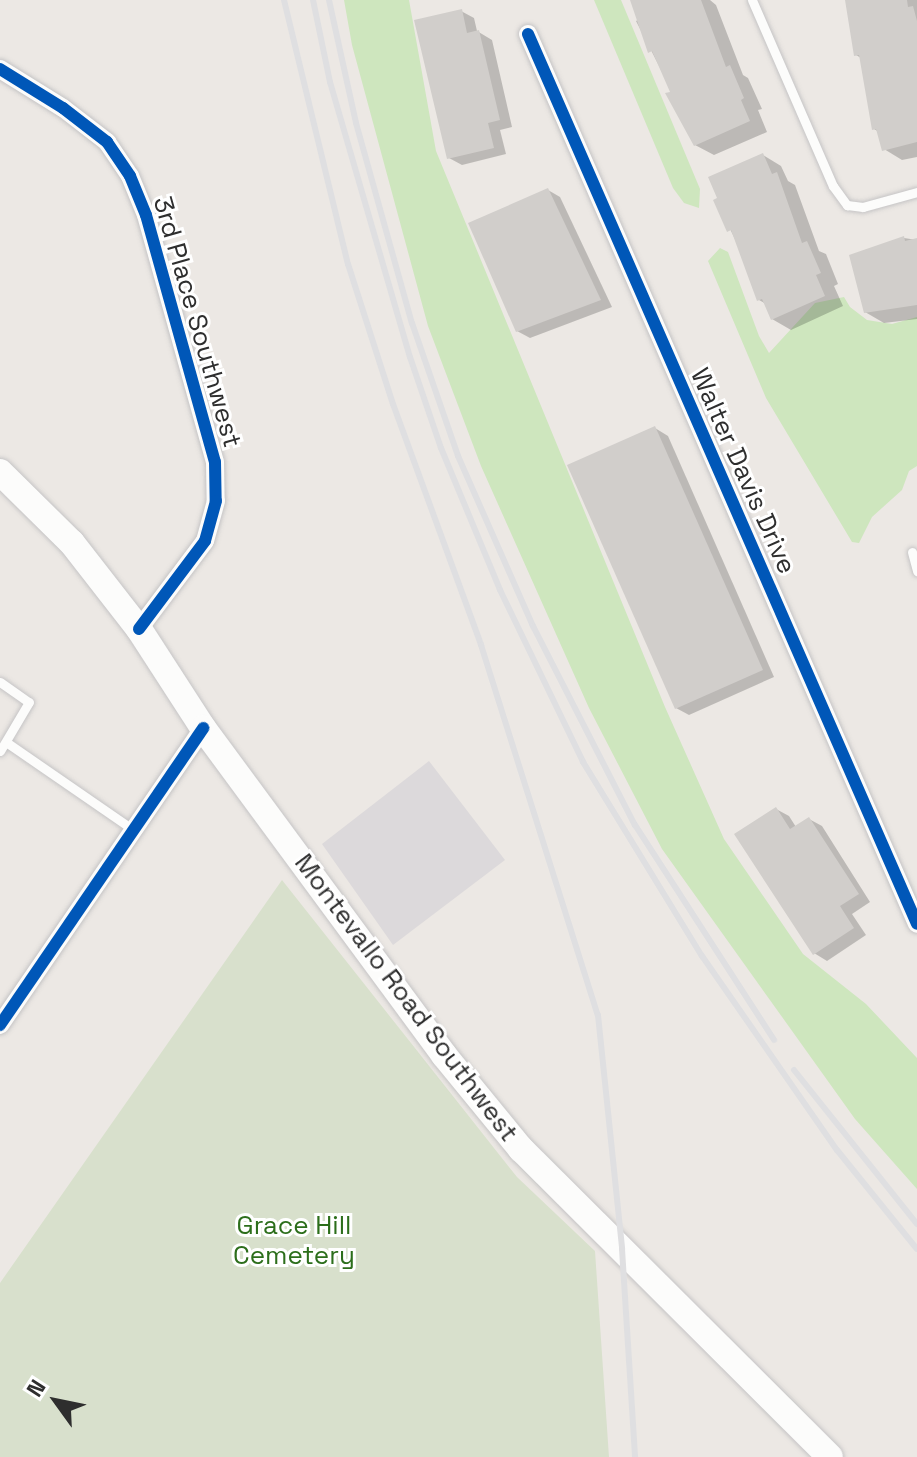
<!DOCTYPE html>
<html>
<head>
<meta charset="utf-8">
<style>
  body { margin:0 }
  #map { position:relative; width:917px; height:1457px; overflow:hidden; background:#ece8e4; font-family:"Space Grotesk",sans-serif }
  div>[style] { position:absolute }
  .industrial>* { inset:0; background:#dcd9db }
  .green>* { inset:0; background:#cee6be }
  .cemetery>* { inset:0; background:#d8e0cc }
  .shadow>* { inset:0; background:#0003 }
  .building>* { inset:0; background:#d1cecb }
  .roads { filter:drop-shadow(0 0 2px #c5c4c5) drop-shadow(0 0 2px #c5c4c5) }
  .service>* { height:9px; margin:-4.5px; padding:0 4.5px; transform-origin:4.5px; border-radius:4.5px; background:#fcfcfb }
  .minor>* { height:18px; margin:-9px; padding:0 9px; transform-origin:9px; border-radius:9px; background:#fcfcfb }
  .secondary>* { height:26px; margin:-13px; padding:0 13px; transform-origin:13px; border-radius:13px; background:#fcfcfb }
  .rail>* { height:6px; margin:-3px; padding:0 3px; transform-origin:3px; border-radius:3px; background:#dfdfe1 }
  .cycleway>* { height:12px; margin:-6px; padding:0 6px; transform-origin:6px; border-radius:6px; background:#0057b8 }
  span { translate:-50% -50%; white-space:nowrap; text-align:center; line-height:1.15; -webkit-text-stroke:6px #fff; paint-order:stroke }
  .street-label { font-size:26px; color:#2e2e2e }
  .park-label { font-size:26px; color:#2c6e1b }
  .north { position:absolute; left:16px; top:1361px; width:80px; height:80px; -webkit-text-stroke:6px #fff; paint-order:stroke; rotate:303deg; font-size:22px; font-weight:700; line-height:32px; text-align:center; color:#2e2e2e }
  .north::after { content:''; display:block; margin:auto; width:28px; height:36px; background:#2e2e2e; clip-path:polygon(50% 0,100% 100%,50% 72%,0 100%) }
</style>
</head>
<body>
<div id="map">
  <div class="industrial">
    <div style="clip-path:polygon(429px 761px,505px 860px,393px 945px,322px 844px)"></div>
  </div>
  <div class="green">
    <div style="clip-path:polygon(344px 0,409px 0,436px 151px,665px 707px,724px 839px,803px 954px,866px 1004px,917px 1058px,917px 1189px,855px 1119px,662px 849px,589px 708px,481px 466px,428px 326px,352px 45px)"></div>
    <div style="clip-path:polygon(594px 0,621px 0,700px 189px,699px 208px,684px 203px,673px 188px)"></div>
    <div style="clip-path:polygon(720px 248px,728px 252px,759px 336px,769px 353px,815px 303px,844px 297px,850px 307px,867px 320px,892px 324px,917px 317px,917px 466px,909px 471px,902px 490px,872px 517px,859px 543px,852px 542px,766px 398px,708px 261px)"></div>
  </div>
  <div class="cemetery">
    <div style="clip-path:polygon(282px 880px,517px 1177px,595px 1251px,609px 1457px,0 1457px,0 1283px)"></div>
  </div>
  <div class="shadow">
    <div style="clip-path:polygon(632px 0,710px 0,716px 5px,743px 75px,748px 78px,762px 109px,758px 110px,767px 132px,714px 155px,695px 145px,668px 94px,673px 93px,636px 21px,640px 19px)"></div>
    <div style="clip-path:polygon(850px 0,917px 0,917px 157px,902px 160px,884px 149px,879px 132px,874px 129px,861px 58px,856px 55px)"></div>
    <div style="clip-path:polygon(461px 11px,474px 18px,477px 31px,492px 40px,512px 127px,500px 130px,506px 154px,462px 165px,449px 158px)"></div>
    <div style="clip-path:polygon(763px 155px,781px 166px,788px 181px,795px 185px,819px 251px,826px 254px,838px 284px,834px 286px,843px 306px,791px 330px,772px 319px,766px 304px,759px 300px,750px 269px,716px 201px)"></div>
    <div style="clip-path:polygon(548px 190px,560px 197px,612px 307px,530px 338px,517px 331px)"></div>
    <div style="clip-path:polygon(904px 238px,917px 240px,917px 319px,884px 323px,865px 312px)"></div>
    <div style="clip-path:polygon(655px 428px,668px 436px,774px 677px,689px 715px,676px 708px)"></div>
    <div style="clip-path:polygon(776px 809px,789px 816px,796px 827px,809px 819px,822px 826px,870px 902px,852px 914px,866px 935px,827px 961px,814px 953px)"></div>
  </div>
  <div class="building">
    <div style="clip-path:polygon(630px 0,701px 0,726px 67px,730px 65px,744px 98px,741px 100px,750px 121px,694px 146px,665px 93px,670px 92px,652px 51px,648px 53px)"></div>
    <div style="clip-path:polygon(845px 0,907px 0,908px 7px,913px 6px,917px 21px,917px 142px,882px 151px,876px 129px,872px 130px,859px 55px,854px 56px)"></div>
    <div style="clip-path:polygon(462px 9px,467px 33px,479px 30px,500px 120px,488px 123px,494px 148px,447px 159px,414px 20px)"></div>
    <div style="clip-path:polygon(763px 153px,772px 174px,777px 172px,802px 243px,807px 241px,821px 273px,816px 275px,825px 296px,771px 320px,762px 299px,757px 301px,731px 230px,727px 232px,713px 200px,717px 198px,708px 177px)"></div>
    <div style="clip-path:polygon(548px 188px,601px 300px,516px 332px,468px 223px)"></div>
    <div style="clip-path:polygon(904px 236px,905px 241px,917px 238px,917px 305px,864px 313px,849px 255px)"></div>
    <div style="clip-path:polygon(655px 426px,763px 670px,675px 709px,567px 465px)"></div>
    <div style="clip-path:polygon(776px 807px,790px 829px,809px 817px,859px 894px,840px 906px,854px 928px,813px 955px,734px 834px)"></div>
  </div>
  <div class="roads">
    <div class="service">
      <div style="left:752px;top:0;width:203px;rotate:66.5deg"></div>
      <div style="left:833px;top:186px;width:24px;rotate:54deg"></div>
      <div style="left:847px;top:205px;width:16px;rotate:7deg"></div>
      <div style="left:863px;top:207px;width:56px;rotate:-15.5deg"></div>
      <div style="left:912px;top:552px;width:20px;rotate:75deg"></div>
      <div style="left:0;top:682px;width:35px;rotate:35deg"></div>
      <div style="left:29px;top:702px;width:57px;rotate:120.6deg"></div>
      <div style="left:6px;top:742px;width:157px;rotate:34.6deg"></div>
    </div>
    <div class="minor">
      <div style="left:528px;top:34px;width:971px;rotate:66.39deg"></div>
      <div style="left:0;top:69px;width:74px;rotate:31.8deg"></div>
      <div style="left:63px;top:108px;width:56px;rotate:37.7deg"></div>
      <div style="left:107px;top:142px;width:41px;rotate:55.9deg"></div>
      <div style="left:130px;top:176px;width:42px;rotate:67.7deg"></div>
      <div style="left:146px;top:215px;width:256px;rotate:74.4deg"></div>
      <div style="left:215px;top:462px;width:39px;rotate:89deg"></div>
      <div style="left:216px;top:501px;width:41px;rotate:105.4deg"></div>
      <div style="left:205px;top:541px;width:110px;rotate:126.9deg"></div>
      <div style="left:0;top:1025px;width:360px;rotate:-55.6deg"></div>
    </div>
    <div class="secondary">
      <div style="left:0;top:472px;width:101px;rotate:44.6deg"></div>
      <div style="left:72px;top:543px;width:109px;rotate:52.1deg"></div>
      <div style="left:139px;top:629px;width:118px;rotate:57.1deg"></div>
      <div style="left:203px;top:728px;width:406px;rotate:53.6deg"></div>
      <div style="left:444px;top:1055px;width:122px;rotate:50.7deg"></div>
      <div style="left:521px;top:1149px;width:436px;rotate:44.9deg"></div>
    </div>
  </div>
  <div class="rail">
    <div style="left:284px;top:0;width:272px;rotate:76.4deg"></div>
    <div style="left:348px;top:264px;width:147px;rotate:72.2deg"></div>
    <div style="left:393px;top:404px;width:257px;rotate:69.9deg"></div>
    <div style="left:481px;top:645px;width:388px;rotate:72.5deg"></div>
    <div style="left:598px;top:1015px;width:235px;rotate:84.1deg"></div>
    <div style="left:622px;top:1249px;width:208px;rotate:86.4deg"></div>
    <div style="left:313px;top:0;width:84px;rotate:78.3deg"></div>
    <div style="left:330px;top:82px;width:286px;rotate:73.8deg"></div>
    <div style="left:410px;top:357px;width:96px;rotate:71.2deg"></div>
    <div style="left:441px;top:448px;width:154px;rotate:67.4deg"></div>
    <div style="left:500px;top:590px;width:191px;rotate:64.2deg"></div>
    <div style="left:583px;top:762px;width:228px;rotate:58.5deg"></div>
    <div style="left:702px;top:956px;width:236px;rotate:55.2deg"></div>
    <div style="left:837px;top:1150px;width:127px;rotate:51.1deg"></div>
    <div style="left:329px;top:0;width:126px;rotate:77.6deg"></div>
    <div style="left:356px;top:123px;width:208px;rotate:74.4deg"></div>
    <div style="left:412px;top:323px;width:141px;rotate:70.9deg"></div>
    <div style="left:458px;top:456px;width:186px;rotate:66.2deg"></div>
    <div style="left:533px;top:626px;width:224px;rotate:62.9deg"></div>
    <div style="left:635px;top:825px;width:256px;rotate:57.1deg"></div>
    <div style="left:794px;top:1070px;width:197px;rotate:51.4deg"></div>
  </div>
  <div class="cycleway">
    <div style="left:528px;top:34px;width:971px;rotate:66.39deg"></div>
    <div style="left:0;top:69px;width:74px;rotate:31.8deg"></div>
    <div style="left:63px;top:108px;width:56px;rotate:37.7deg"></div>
    <div style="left:107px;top:142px;width:41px;rotate:55.9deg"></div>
    <div style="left:130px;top:176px;width:42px;rotate:67.7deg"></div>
    <div style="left:146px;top:215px;width:256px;rotate:74.4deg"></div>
    <div style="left:215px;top:462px;width:39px;rotate:89deg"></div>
    <div style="left:216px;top:501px;width:41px;rotate:105.4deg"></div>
    <div style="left:205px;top:541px;width:110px;rotate:126.9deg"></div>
    <div style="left:0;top:1025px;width:360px;rotate:-55.6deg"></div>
  </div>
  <div class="street-label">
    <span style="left:197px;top:322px;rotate:74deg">3rd Place Southwest</span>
    <span style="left:743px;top:471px;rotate:66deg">Walter Davis Drive</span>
    <span style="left:406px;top:998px;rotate:53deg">Montevallo Road Southwest</span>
  </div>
  <div class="park-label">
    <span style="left:294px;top:1241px">Grace Hill<br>Cemetery</span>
  </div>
  <div class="north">N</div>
</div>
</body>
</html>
